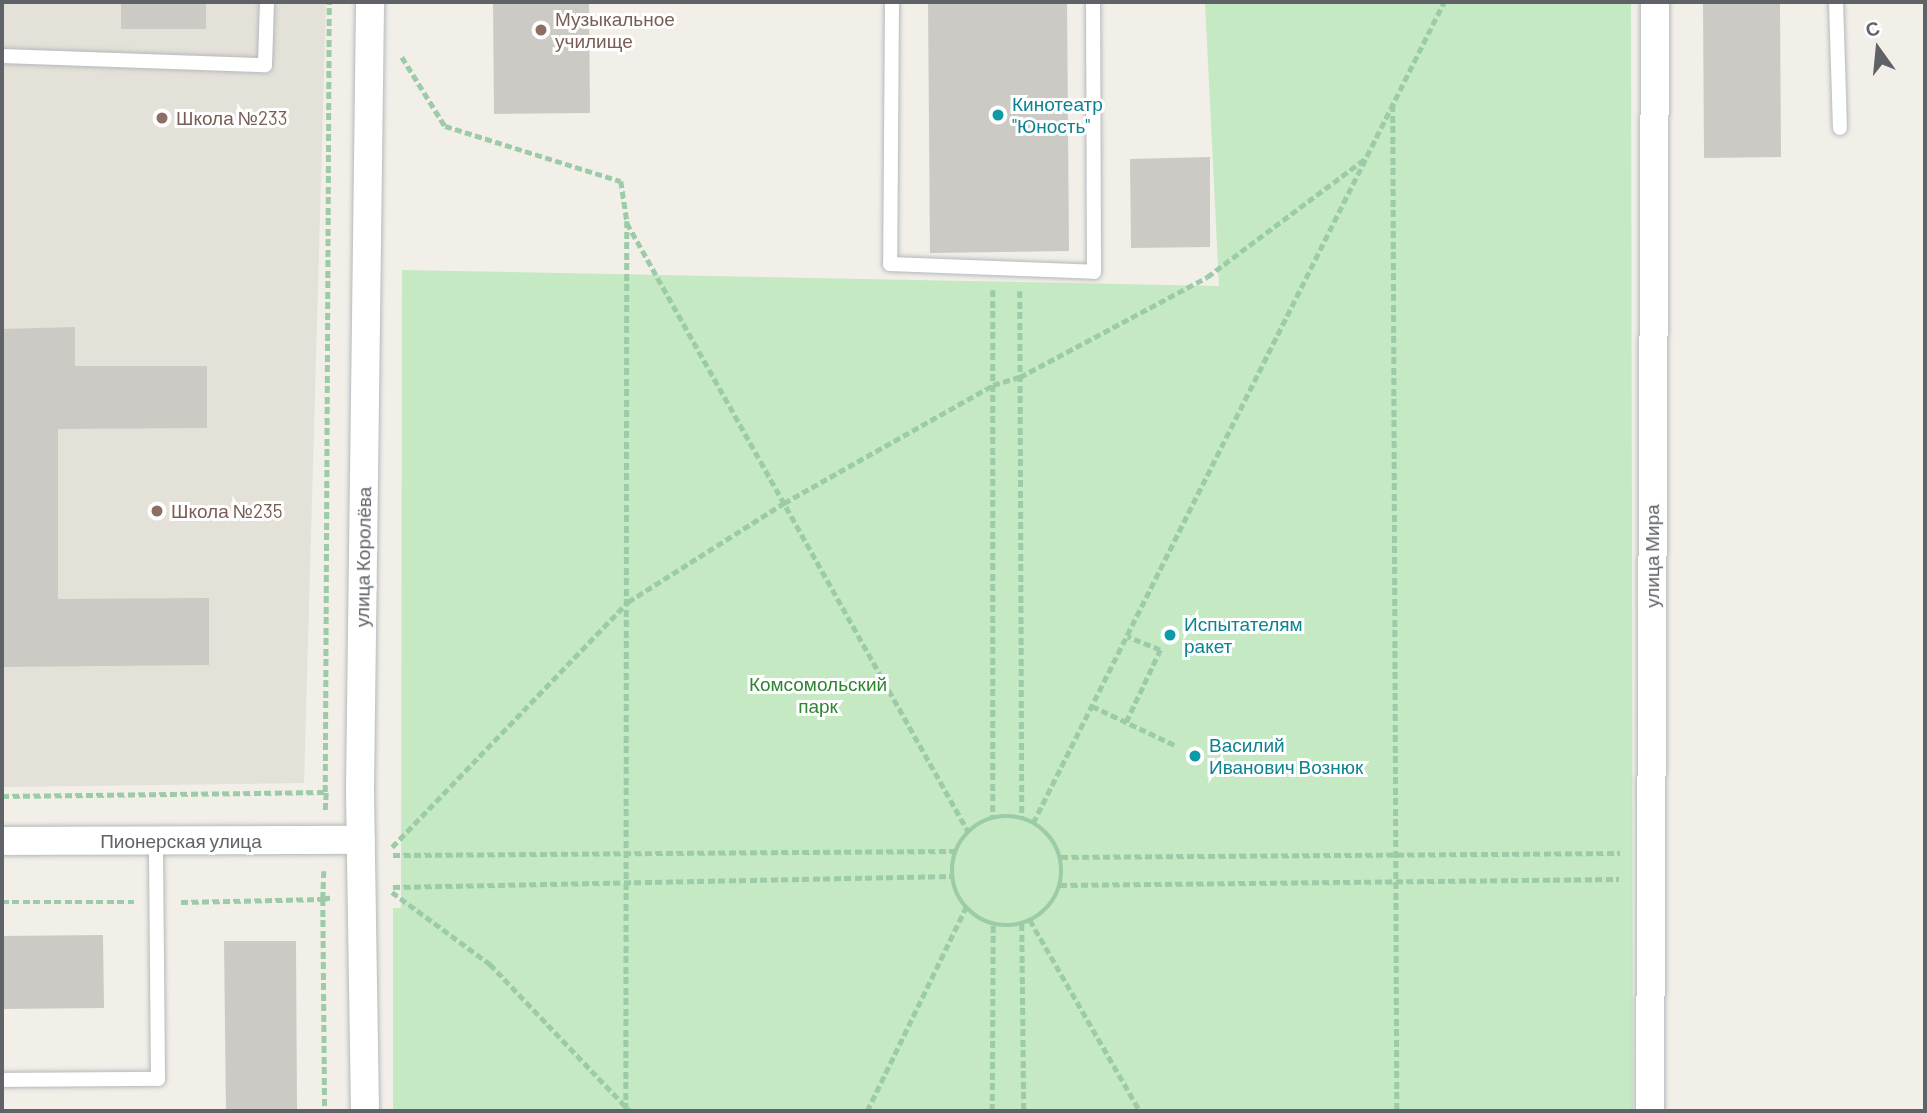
<!DOCTYPE html>
<html>
<head>
<meta charset="utf-8">
<style>
  body { margin:0 }
  #map { position:relative; width:1927px; height:1113px; overflow:hidden; background:#f1efe8; font-family:Barlow,sans-serif }
  div>[style] { position:absolute }
  .education>* { inset:0; background:#e4e1d8 }
  .green>* { inset:0; background:#c5e9c3 }
  .building>* { inset:0; background:#cccac4 }
  .path>* { height:4.5px; margin-top:-2.25px; transform-origin:0; background:repeating-linear-gradient(90deg,#9ccba8 0 7px,transparent 0 10.5px) }
  .path>.ring { margin:-2.25px; padding:0; box-sizing:content-box; background:none; border:4.5px solid #9ccba8; border-radius:50% }
  .roads { filter:drop-shadow(0 0 2px #b5b8bc) drop-shadow(0 0 2px #b5b8bc) }
  .service>* { height:14px; margin:-7px; padding:0 7px; transform-origin:7px; border-radius:7px; background:#fff }
  .minor>* { height:28px; margin:-14px; padding:0 14px; transform-origin:14px; border-radius:14px; background:#fff }
  .dots>* { width:19px; height:19px; translate:-50% -50%; box-sizing:border-box; border:4px solid #fff; border-radius:50% }
  span { translate:-50% -50%; white-space:nowrap; text-align:center; line-height:1.15; -webkit-text-stroke:6px #fff; paint-order:stroke }
  .education-label { font-size:19px; color:#785e54 }
  .left { translate:0 -50%; text-align:left }
  .culture-label { font-size:19px; color:#0d838f }
  .street-label { font-size:19px; color:#5f6368 }
  .park-label { font-size:19px; color:#308532 }
  .frame { position:absolute; inset:0; border:4px solid #5f6368; pointer-events:none }
  .north { position:absolute; left:1843px; top:14px; width:70px; height:70px; -webkit-text-stroke:5px #fff; paint-order:stroke; rotate:345deg; font-size:19px; font-weight:700; line-height:28px; text-align:center; color:#5f6368 }
  .north::after { content:''; display:block; margin:auto; width:24px; height:32px; background:#5f6368; clip-path:polygon(50% 0,100% 100%,50% 72%,0 100%) }
</style>
</head>
<body>
<div id="map">
  <div class="education">
    <div style="clip-path:polygon(2px 2px,326px 2px,304px 783px,2px 787px)"></div>
  </div>
  <div class="green">
    <div style="clip-path:polygon(1205px 2px,1631px 2px,1633px 1111px,393px 1111px,393px 908px,401px 908px,402px 270px,1219px 286px)"></div>
  </div>
  <div class="building">
    <div style="clip-path:polygon(121px 2px,206px 2px,206px 29px,121px 29px)"></div>
    <div style="clip-path:polygon(493px 2px,589px 2px,590px 113px,494px 114px)"></div>
    <div style="clip-path:polygon(928px 2px,1067px 2px,1069px 251px,930px 253px)"></div>
    <div style="clip-path:polygon(1703px 2px,1780px 2px,1781px 157px,1704px 158px)"></div>
    <div style="clip-path:polygon(1210px 157px,1210px 247px,1131px 248px,1130px 159px)"></div>
    <div style="clip-path:polygon(75px 327px,75px 366px,207px 366px,207px 428px,58px 429px,58px 599px,209px 598px,209px 665px,2px 667px,2px 329px)"></div>
    <div style="clip-path:polygon(103px 935px,104px 1008px,2px 1009px,2px 936px)"></div>
    <div style="clip-path:polygon(224px 941px,296px 941px,297px 1111px,226px 1111px)"></div>
  </div>
  <div class="path">
    <div style="left:402px;top:57px;width:81px;rotate:58.1deg"></div>
    <div style="left:445px;top:126px;width:184px;rotate:17.4deg"></div>
    <div style="left:621px;top:181px;width:40px;rotate:81.5deg"></div>
    <div style="left:627px;top:221px;width:890px;rotate:90.06deg"></div>
    <div style="left:1393px;top:105px;width:1006px;rotate:89.77deg"></div>
    <div style="left:627px;top:223px;width:699px;rotate:60.72deg"></div>
    <div style="left:993px;top:290px;width:528px;rotate:90deg"></div>
    <div style="left:1020px;top:291px;width:527px;rotate:89.78deg"></div>
    <div style="left:1092px;top:706px;width:92px;rotate:25.2deg"></div>
    <div style="left:1126px;top:722px;width:80px;rotate:-64.7deg"></div>
    <div style="left:1160px;top:650px;width:35px;rotate:-158deg"></div>
    <div style="left:2px;top:796px;width:323px;rotate:-0.7deg"></div>
    <div style="left:325px;top:792px;width:790px;rotate:-89.71deg"></div>
    <div style="left:325px;top:810px;width:18px;rotate:-87deg"></div>
    <div class="ring" style="left:952px;top:816px;width:105.5px;height:105.5px"></div>
    <div style="left:1033px;top:823px;width:918px;rotate:-63.41deg"></div>
    <div style="left:392px;top:847px;width:340px;rotate:-46.1deg"></div>
    <div style="left:628px;top:602px;width:185px;rotate:-32.4deg"></div>
    <div style="left:784px;top:503px;width:240px;rotate:-29.4deg"></div>
    <div style="left:993px;top:385px;width:28px;rotate:-17deg"></div>
    <div style="left:1020px;top:377px;width:212px;rotate:-28.1deg"></div>
    <div style="left:1207px;top:277px;width:199px;rotate:-36.8deg"></div>
    <div style="left:393px;top:855px;width:563px;rotate:-0.41deg"></div>
    <div style="left:1061px;top:857px;width:559px;rotate:-0.41deg"></div>
    <div style="left:324px;top:871px;width:28px;rotate:92deg"></div>
    <div style="left:323px;top:899px;width:9px;rotate:-13deg"></div>
    <div style="left:1060px;top:885px;width:559px;rotate:-0.61deg"></div>
    <div style="left:393px;top:887px;width:560px;rotate:-1.13deg"></div>
    <div style="left:392px;top:892px;width:122px;rotate:36.3deg"></div>
    <div style="left:490px;top:964px;width:203px;rotate:46.4deg"></div>
    <div style="left:2px;top:902px;width:132px"></div>
    <div style="left:181px;top:902px;width:142px;rotate:-1.2deg"></div>
    <div style="left:323px;top:899px;width:212px;rotate:89.5deg"></div>
    <div style="left:1030px;top:920px;width:220px;rotate:60.1deg"></div>
    <div style="left:1022px;top:924px;width:187px;rotate:89.4deg"></div>
    <div style="left:867px;top:1111px;width:227px;rotate:-64.1deg"></div>
    <div style="left:992px;top:1111px;width:187px;rotate:-89.7deg"></div>
  </div>
  <div class="roads">
    <div class="service">
      <div style="left:892px;top:2px;width:262px;rotate:90.4deg"></div>
      <div style="left:890px;top:264px;width:204px;rotate:2.2deg"></div>
      <div style="left:1094px;top:272px;width:270px;rotate:-90.2deg"></div>
      <div style="left:1836px;top:2px;width:126px;rotate:88.2deg"></div>
      <div style="left:2px;top:56px;width:263px;rotate:2deg"></div>
      <div style="left:265px;top:65px;width:63px;rotate:-88.2deg"></div>
      <div style="left:2px;top:1080px;width:156px;rotate:-0.4deg"></div>
      <div style="left:158px;top:1079px;width:239px;rotate:-90.5deg"></div>
    </div>
    <div class="minor">
      <div style="left:2px;top:841px;width:359px;rotate:-0.2deg"></div>
      <div style="left:365px;top:1111px;width:321px;rotate:-90.9deg"></div>
      <div style="left:360px;top:790px;width:788px;rotate:-89.27deg"></div>
      <div style="left:1650px;top:1111px;width:1109px;rotate:-89.74deg"></div>
    </div>
  </div>
  <div class="dots">
    <div style="left:541px;top:30px;background:#8d6e63"></div>
    <div style="left:998px;top:115px;background:#0f9aa8"></div>
    <div style="left:162px;top:118px;background:#8d6e63"></div>
    <div style="left:157px;top:511px;background:#8d6e63"></div>
    <div style="left:1170px;top:635px;background:#0f9aa8"></div>
    <div style="left:1195px;top:756px;background:#0f9aa8"></div>
  </div>
  <div class="education-label">
    <span class="left" style="left:555px;top:30px">Музыкальное<br>училище</span>
    <span class="left" style="left:176px;top:118px">Школа №233</span>
    <span class="left" style="left:171px;top:511px">Школа №235</span>
  </div>
  <div class="culture-label">
    <span class="left" style="left:1012px;top:115px">Кинотеатр<br>"Юность"</span>
    <span class="left" style="left:1184px;top:635px">Испытателям<br>ракет</span>
    <span class="left" style="left:1209px;top:756px">Василий<br>Иванович Вознюк</span>
  </div>
  <div class="street-label">
    <span style="left:1652px;top:556px;rotate:-90deg">улица Мира</span>
    <span style="left:363px;top:557px;rotate:-89deg">улица Королёва</span>
    <span style="left:181px;top:841px">Пионерская улица</span>
  </div>
  <div class="park-label">
    <span style="left:818px;top:695px">Комсомольский<br>парк</span>
  </div>
  <div class="frame"></div>
  <div class="north">С</div>
</div>
</body>
</html>
